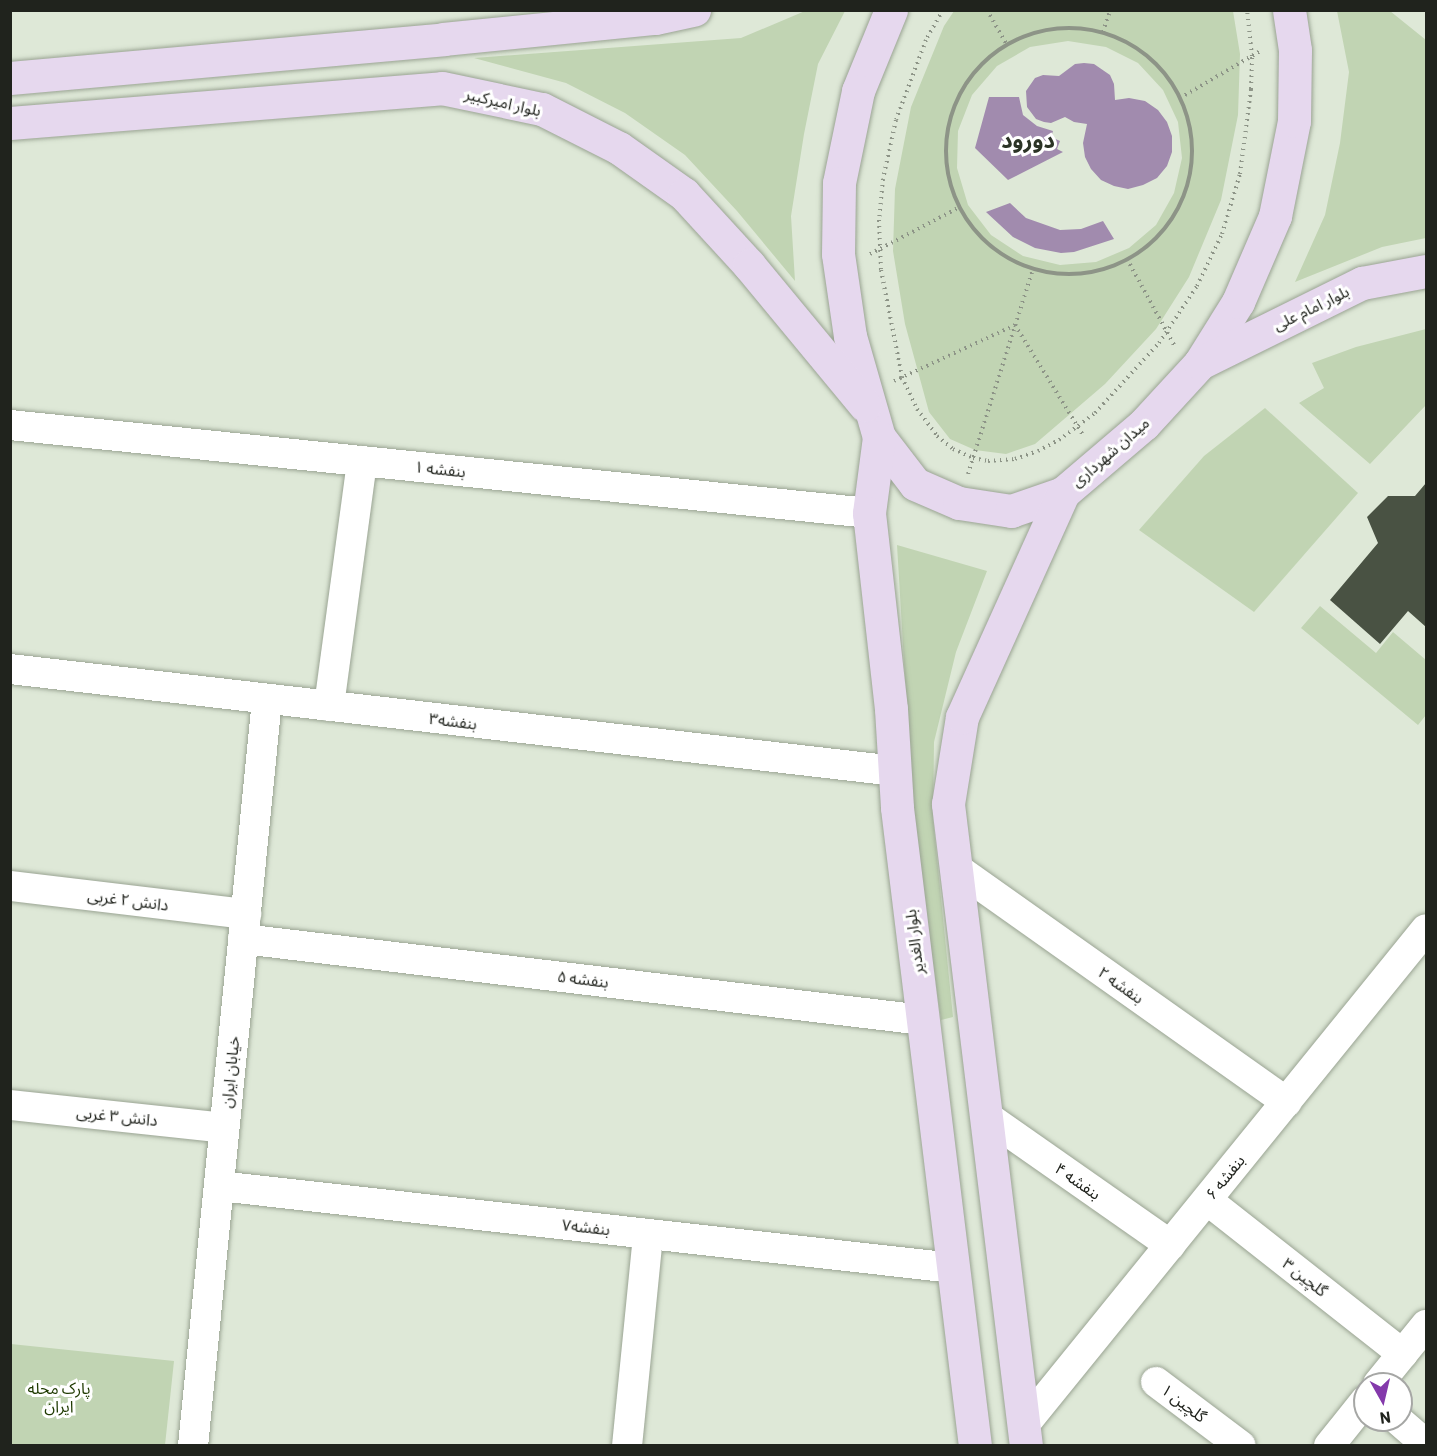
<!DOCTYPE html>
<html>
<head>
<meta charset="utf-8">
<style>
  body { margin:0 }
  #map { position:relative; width:1437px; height:1456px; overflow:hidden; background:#dee8d7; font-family:Barlow,"Noto Sans Arabic",sans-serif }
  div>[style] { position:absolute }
  .green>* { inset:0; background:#c1d4b3 }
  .water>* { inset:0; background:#a18bae }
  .building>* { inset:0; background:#495243 }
  .path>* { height:4px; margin-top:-2px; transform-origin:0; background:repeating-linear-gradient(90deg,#8d9487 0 1.5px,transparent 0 6px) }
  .path>.ring { margin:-2px; padding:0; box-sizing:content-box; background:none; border:4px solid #8d9487; border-radius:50% }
  .roads { filter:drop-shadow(0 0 2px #9aa493) drop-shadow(0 0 2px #9aa493) }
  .minor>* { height:30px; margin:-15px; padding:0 15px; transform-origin:15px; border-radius:15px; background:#fff }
  .secondary>* { height:33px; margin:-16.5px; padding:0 16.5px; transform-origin:16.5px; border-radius:16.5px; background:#e6d8ee }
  span { translate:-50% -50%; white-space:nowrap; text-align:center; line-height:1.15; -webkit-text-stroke:6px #fff; paint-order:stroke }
  .street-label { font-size:16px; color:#20231d }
  .park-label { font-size:16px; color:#1f3a01 }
  .district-label { font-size:22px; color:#2c3426; font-weight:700 }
  .frame { position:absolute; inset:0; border:12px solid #20231d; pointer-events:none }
  .north { position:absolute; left:1353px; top:1372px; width:60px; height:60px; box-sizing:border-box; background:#fff; border:2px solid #a6a7a5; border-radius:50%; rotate:172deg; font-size:16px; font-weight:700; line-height:24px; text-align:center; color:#20231d }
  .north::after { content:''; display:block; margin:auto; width:21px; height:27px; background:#8439ab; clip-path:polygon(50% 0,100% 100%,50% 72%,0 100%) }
</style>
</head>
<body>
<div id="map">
  <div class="green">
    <div style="clip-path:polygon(805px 11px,845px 11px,818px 64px,804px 134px,791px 216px,795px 281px,737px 211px,685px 155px,625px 113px,566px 83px,474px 58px,741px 38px)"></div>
    <div style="clip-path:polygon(evenodd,954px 11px,1233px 11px,1240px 54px,1238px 115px,1221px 200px,1189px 277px,1156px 329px,1105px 384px,1035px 444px,1006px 454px,975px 450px,950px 439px,929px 412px,905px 324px,893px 251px,895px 189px,911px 107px,944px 26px,954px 11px,1068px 41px,1106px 47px,1138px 63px,1163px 90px,1178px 122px,1182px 158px,1174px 193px,1156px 225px,1129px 248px,1096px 262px,1060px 265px,1023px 256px,991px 235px,968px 205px,957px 168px,958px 131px,972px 95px,997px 66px,1030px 47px,1068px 41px)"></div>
    <div style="clip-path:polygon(1337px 11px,1390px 11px,1426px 40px,1426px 238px,1382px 247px,1295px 282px,1325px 215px,1340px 143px,1349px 72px)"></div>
    <div style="clip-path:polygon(1426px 329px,1426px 405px,1370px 464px,1299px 403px,1324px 388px,1312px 363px,1356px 347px)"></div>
    <div style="clip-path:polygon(1265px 408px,1358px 493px,1254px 612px,1139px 530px,1204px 456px)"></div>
    <div style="clip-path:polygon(897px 545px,987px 571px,956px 652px,934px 742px,933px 819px,953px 1017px,941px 1020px,914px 828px)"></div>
    <div style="clip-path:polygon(1320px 606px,1376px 653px,1393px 632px,1426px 660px,1426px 715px,1418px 725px,1301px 628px)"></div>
    <div style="clip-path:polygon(11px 1344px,174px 1361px,165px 1445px,11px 1445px)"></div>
  </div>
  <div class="water">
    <div style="clip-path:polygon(1084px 63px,1094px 64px,1110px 75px,1114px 84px,1115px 100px,1129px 98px,1145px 101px,1158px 110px,1167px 122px,1172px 136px,1172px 152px,1167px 166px,1157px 178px,1143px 185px,1128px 189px,1114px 186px,1101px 180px,1091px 169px,1085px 157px,1083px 143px,1087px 124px,1074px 122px,1065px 117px,1051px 123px,1044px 122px,1036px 119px,1027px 107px,1026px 91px,1035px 78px,1043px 75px,1059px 76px,1075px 64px)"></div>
    <div style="clip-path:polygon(989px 97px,1019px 97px,1023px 115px,1037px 126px,1053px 131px,1051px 137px,1060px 141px,1057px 149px,1063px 152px,1008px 180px,975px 148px)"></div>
    <div style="clip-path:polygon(1010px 203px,1026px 218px,1060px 230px,1081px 229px,1103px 221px,1114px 239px,1074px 252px,1061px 253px,1035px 248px,1013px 237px,986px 212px)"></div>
  </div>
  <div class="building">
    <div style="clip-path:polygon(1426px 483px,1426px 627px,1408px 611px,1380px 644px,1330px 600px,1378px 543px,1367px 517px,1388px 496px,1415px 496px)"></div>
  </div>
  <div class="path">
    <div style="left:943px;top:10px;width:34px;rotate:120deg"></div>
    <div style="left:926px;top:40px;width:85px;rotate:110.6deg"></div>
    <div style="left:896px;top:120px;width:60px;rotate:102.4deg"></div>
    <div style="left:883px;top:179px;width:41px;rotate:95.6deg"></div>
    <div style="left:879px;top:220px;width:50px;rotate:87.7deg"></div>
    <div style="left:881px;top:270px;width:109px;rotate:78.9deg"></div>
    <div style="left:902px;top:377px;width:35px;rotate:65deg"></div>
    <div style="left:917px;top:409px;width:34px;rotate:53deg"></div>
    <div style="left:937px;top:436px;width:21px;rotate:39deg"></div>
    <div style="left:953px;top:449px;width:22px;rotate:24deg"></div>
    <div style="left:973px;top:458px;width:15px;rotate:11deg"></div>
    <div style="left:988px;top:461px;width:27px;rotate:-4deg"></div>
    <div style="left:1015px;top:459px;width:24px;rotate:-19deg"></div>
    <div style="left:1038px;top:451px;width:24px;rotate:-28deg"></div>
    <div style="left:1059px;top:440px;width:45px;rotate:-36.9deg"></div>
    <div style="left:1095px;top:413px;width:95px;rotate:-47.6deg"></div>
    <div style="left:1159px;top:343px;width:69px;rotate:-56.3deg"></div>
    <div style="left:1197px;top:286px;width:58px;rotate:-64.3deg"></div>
    <div style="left:1222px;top:234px;width:63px;rotate:-73.3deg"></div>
    <div style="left:1240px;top:174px;width:86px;rotate:-82.6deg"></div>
    <div style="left:1251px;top:89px;width:33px;rotate:-88deg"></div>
    <div style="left:1252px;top:56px;width:46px;rotate:-96.2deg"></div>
    <div style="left:987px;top:10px;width:40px;rotate:60.3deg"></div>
    <div class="ring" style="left:946px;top:28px;width:242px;height:242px"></div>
    <div style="left:1103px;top:32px;width:23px;rotate:-72deg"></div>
    <div style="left:1180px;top:98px;width:95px;rotate:-30.3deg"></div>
    <div style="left:870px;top:254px;width:102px;rotate:-27.6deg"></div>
    <div style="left:1127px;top:259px;width:98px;rotate:61.3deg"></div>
    <div style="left:894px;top:381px;width:133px;rotate:-24.8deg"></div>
    <div style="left:1015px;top:325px;width:129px;rotate:58.3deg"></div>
    <div style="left:968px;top:474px;width:215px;rotate:-72.4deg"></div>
  </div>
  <div class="roads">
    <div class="minor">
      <div style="left:10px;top:425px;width:863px;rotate:5.85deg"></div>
      <div style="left:10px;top:669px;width:891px;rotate:6.57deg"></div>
      <div style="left:329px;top:706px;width:247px;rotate:-82.3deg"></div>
      <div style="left:956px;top:868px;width:405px;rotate:35.3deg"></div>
      <div style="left:10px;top:886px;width:238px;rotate:6.8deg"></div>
      <div style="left:243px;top:939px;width:685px;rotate:6.79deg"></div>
      <div style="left:10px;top:1105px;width:215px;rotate:6.1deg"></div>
      <div style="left:986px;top:1116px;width:225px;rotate:35deg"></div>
      <div style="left:219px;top:1186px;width:739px;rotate:6.37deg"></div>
      <div style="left:1207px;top:1200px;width:249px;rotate:38.2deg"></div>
      <div style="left:1156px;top:1382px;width:106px;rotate:37deg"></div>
      <div style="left:1378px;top:1384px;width:76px;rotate:-50.9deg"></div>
      <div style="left:1398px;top:1420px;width:37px;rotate:41deg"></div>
      <div style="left:1024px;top:1425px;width:638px;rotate:-50.98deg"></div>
      <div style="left:193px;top:1446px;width:751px;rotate:-84.34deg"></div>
      <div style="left:627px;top:1446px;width:213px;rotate:-84.3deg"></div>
      <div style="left:1329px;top:1446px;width:58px;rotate:-51.3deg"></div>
    </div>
    <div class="secondary">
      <div style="left:891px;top:10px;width:87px;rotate:112.2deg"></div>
      <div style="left:858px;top:91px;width:94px;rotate:101.7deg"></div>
      <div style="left:839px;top:183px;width:71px;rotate:90.8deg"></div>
      <div style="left:838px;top:254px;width:83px;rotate:81.7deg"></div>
      <div style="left:850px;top:336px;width:105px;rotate:74deg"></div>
      <div style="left:879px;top:437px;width:59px;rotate:52.5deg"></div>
      <div style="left:915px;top:484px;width:48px;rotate:23.4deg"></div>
      <div style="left:959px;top:503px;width:53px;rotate:8.7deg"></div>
      <div style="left:1011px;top:511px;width:55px;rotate:-19.1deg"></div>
      <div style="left:1063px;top:493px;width:106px;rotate:-40.4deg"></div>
      <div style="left:1144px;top:424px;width:83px;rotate:-47.4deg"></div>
      <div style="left:1200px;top:363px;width:72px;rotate:-58.1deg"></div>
      <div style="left:1238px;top:302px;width:94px;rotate:-66.7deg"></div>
      <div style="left:1275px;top:216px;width:97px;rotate:-78.7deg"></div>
      <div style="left:1294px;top:121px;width:71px;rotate:-89.2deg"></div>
      <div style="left:1295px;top:50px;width:40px;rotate:-98.5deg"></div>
      <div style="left:10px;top:78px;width:435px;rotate:-5.1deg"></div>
      <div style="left:443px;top:39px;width:213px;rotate:-5.7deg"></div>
      <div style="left:655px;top:18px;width:40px;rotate:-12deg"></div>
      <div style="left:10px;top:123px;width:433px;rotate:-4.6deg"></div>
      <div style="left:442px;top:88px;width:102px;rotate:11.9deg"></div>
      <div style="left:542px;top:109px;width:86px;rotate:26.9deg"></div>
      <div style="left:619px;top:148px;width:80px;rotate:35.3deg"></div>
      <div style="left:684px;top:194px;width:96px;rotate:47.5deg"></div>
      <div style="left:749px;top:265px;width:182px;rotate:50.4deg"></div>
      <div style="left:1200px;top:363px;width:181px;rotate:-26.3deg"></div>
      <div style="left:1362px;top:283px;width:65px;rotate:-10.6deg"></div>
      <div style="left:879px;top:437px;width:77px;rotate:97.5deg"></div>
      <div style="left:869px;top:513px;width:197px;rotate:83.6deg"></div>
      <div style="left:891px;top:709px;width:99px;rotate:86.5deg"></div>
      <div style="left:897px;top:808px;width:643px;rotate:83.03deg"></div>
      <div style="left:1026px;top:1446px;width:647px;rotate:-96.93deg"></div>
      <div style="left:948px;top:804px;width:88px;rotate:-80.9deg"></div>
      <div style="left:962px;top:717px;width:246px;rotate:-65.7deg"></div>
    </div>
  </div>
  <div class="street-label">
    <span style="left:503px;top:102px;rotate:13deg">بلوار امیرکبیر</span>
    <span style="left:1311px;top:308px;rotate:-26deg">بلوار امام علی</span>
    <span style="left:1110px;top:452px;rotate:-41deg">میدان شهرداری</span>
    <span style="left:440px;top:469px;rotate:6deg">بنفشه ۱</span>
    <span style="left:453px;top:721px;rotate:7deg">بنفشه۳</span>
    <span style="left:128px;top:900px;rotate:7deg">دانش ۲ غربی</span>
    <span style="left:914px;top:942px;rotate:-97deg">بلوار الغدیر</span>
    <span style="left:583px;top:979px;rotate:7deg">بنفشه ۵</span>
    <span style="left:1121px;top:985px;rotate:35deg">بنفشه ۲</span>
    <span style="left:230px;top:1072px;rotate:-84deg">خیابان ایران</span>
    <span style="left:117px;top:1116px;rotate:6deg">دانش ۳ غربی</span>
    <span style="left:1225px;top:1177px;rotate:-51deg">بنفشه ۶</span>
    <span style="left:1078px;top:1181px;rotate:35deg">بنفشه ۴</span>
    <span style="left:586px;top:1227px;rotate:6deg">بنفشه۷</span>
    <span style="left:1305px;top:1277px;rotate:38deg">گلچین ۳</span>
    <span style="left:1184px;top:1403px;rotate:37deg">گلچین ۱</span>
  </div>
  <div class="park-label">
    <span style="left:59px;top:1397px">پارک محله<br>ایران</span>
  </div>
  <div class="district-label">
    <span style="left:1028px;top:140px">دورود</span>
  </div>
  <div class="frame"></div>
  <div class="north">N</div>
</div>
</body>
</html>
